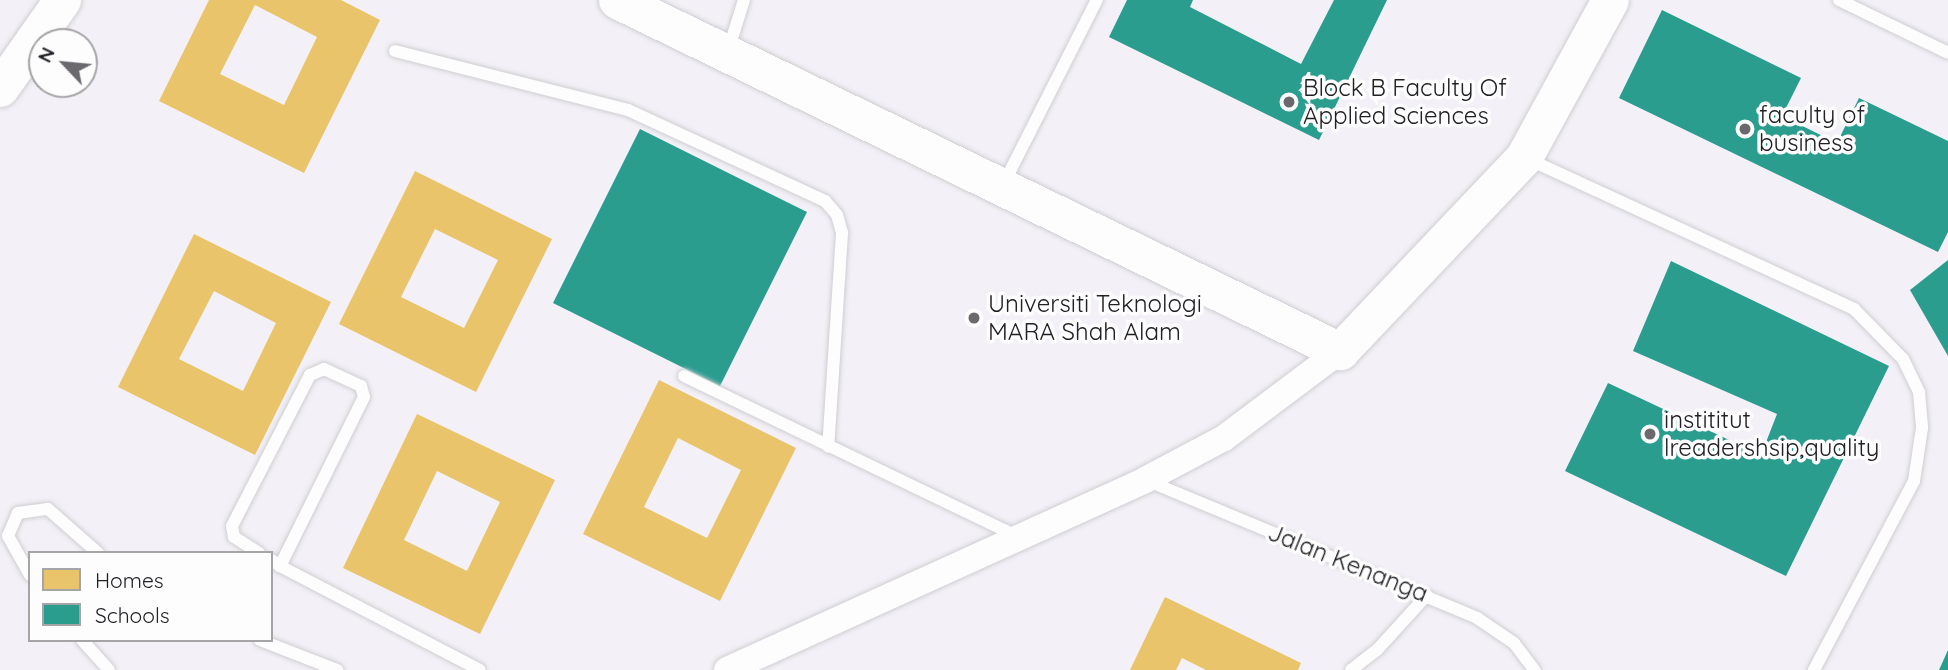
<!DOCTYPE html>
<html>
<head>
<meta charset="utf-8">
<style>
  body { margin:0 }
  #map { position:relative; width:1948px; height:670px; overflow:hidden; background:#f3f1f7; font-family:Quicksand,sans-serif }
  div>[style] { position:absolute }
  .homes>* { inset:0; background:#e9c46a }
  .schools>* { inset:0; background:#2a9d8f }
  .roads { filter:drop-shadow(0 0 2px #cfced2) drop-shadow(0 0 2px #cfced2) }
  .lane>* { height:12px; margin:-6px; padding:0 6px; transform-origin:6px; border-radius:6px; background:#fdfdfe }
  .street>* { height:26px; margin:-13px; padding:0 13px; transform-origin:13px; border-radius:13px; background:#fdfdfe }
  .secondary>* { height:37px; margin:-18.5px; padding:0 18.5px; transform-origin:18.5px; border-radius:18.5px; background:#fdfdfe }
  .dots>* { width:19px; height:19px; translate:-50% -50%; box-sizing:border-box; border:4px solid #fdfdfd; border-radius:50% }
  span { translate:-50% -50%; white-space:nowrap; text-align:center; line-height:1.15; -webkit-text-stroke:7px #fdfdfd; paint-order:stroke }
  .poi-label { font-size:24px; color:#222025 }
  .left { translate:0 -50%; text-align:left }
  .street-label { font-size:24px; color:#222025 }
  .legend { position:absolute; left:28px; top:551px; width:245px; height:91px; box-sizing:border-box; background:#fdfdfd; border:2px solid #a5a5a7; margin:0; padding:9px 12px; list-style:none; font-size:21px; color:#222025 }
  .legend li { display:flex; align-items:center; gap:14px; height:35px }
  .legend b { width:35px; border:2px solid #a5a5a7 }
  .north { position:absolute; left:28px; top:28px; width:70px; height:70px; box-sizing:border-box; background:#fdfdfd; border:2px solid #a5a5a7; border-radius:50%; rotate:296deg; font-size:19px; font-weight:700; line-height:28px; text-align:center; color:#222025 }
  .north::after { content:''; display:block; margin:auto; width:24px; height:32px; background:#6b696e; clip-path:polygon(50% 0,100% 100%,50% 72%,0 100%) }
</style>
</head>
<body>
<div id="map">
  <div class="homes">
    <div style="clip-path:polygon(evenodd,209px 0,341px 0,380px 20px,304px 173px,159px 101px,209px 0,255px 5px,317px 37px,284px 105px,220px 74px,255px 5px)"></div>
    <div style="clip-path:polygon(evenodd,415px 171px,552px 239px,476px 392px,339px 324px,415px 171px,435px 229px,498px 260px,464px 328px,401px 297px,435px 229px)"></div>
    <div style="clip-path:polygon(evenodd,194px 234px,331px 302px,255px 455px,118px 387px,194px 234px,214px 291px,276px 323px,243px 391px,179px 359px,214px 291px)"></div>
    <div style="clip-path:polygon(evenodd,659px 380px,796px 448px,720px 601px,583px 534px,659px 380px,678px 438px,741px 470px,707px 538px,644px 507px,678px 438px)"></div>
    <div style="clip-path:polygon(evenodd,417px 414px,555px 480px,480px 634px,343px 568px,417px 414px,437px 471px,500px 502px,467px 571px,404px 540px,437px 471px)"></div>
    <div style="clip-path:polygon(1165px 597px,1301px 663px,1298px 670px,1206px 670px,1182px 658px,1176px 670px,1130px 670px)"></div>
  </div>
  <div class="schools">
    <div style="clip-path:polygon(1127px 0,1193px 0,1190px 7px,1301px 64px,1334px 0,1387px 0,1319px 140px,1109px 37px)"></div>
    <div style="clip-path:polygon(1662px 10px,1801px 78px,1782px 116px,1837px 143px,1859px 98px,1948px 141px,1948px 232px,1938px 252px,1619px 98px)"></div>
    <div style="clip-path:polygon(640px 129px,807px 212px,720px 386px,553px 303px)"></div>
    <div style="clip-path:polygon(1948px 260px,1948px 356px,1910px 290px)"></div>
    <div style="clip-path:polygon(1671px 261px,1889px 366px,1786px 576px,1565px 471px,1608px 383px,1761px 455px,1777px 414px,1633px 351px)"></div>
    <div style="clip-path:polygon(1948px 650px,1948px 670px,1939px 670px)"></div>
  </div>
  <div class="roads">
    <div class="lane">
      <div style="left:1839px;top:0;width:121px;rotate:25.9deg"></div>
      <div style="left:395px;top:51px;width:240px;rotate:14.2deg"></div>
      <div style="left:628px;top:110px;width:217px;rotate:24.8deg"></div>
      <div style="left:825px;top:201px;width:18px;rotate:49deg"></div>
      <div style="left:837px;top:215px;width:19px;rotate:74deg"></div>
      <div style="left:842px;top:233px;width:214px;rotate:93.7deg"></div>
      <div style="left:728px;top:51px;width:53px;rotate:-72.6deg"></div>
      <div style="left:1528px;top:159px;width:359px;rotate:24.7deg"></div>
      <div style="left:1854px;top:309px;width:70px;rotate:45.6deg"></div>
      <div style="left:1903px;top:359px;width:37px;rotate:64deg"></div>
      <div style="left:1919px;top:392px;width:36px;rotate:85deg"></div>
      <div style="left:1922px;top:428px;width:54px;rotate:98.6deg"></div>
      <div style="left:1914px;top:481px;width:214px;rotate:117.9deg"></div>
      <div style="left:1004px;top:183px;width:205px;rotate:-63.1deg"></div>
      <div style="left:684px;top:376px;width:369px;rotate:25.7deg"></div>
      <div style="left:1146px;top:480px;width:359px;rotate:22.6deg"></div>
      <div style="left:1477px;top:618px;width:45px;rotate:34deg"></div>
      <div style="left:1514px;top:643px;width:34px;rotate:53deg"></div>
      <div style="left:259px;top:553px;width:30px;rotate:-147deg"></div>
      <div style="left:234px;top:537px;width:11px;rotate:-100deg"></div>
      <div style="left:232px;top:526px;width:170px;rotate:-62.7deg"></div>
      <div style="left:310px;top:375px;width:15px;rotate:-23deg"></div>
      <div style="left:324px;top:369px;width:41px;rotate:24.7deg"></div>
      <div style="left:361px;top:386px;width:11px;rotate:75deg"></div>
      <div style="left:364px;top:397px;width:189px;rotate:116.4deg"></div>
      <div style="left:280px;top:566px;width:11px;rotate:-146deg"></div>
      <div style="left:280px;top:566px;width:225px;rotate:27.5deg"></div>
      <div style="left:30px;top:575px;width:45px;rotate:-119.4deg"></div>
      <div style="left:8px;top:536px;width:25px;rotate:-67deg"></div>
      <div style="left:18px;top:513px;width:30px;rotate:-8deg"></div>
      <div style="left:48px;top:509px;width:67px;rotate:41.3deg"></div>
      <div style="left:82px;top:640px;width:40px;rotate:48deg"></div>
      <div style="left:260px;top:640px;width:83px;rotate:21.3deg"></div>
      <div style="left:1351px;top:670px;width:33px;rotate:-38deg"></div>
      <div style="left:1377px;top:650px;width:74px;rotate:-47.7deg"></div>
    </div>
    <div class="street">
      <div style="left:727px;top:670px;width:459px;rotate:-24.4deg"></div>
      <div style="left:1145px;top:480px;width:89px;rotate:-28deg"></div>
      <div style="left:1224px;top:438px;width:145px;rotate:-36.9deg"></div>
    </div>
    <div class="secondary">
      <div style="left:617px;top:0;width:804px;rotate:25.9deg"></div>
      <div style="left:1340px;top:351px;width:267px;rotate:-46.5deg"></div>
      <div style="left:1524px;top:157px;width:179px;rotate:-61.3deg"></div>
      <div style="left:0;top:88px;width:108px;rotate:-54.8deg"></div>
    </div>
  </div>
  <div class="dots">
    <div style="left:1289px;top:102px;background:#6b696e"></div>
    <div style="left:1745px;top:129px;background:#6b696e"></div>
    <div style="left:974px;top:318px;background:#6b696e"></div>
    <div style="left:1650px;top:434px;background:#6b696e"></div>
  </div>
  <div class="poi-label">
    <span class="left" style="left:1303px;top:102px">Block B Faculty Of<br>Applied Sciences</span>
    <span class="left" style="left:1759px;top:129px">faculty of<br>business</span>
    <span class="left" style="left:988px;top:318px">Universiti Teknologi<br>MARA Shah Alam</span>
    <span class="left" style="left:1664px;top:434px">instititut<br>lreadershsip,quality</span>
  </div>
  <div class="street-label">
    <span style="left:1348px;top:563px;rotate:22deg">Jalan Kenanga</span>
  </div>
  <ul class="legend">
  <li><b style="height:19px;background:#e9c46a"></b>Homes</li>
  <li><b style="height:19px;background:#2a9d8f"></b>Schools</li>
  </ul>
  <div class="north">N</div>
</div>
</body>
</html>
